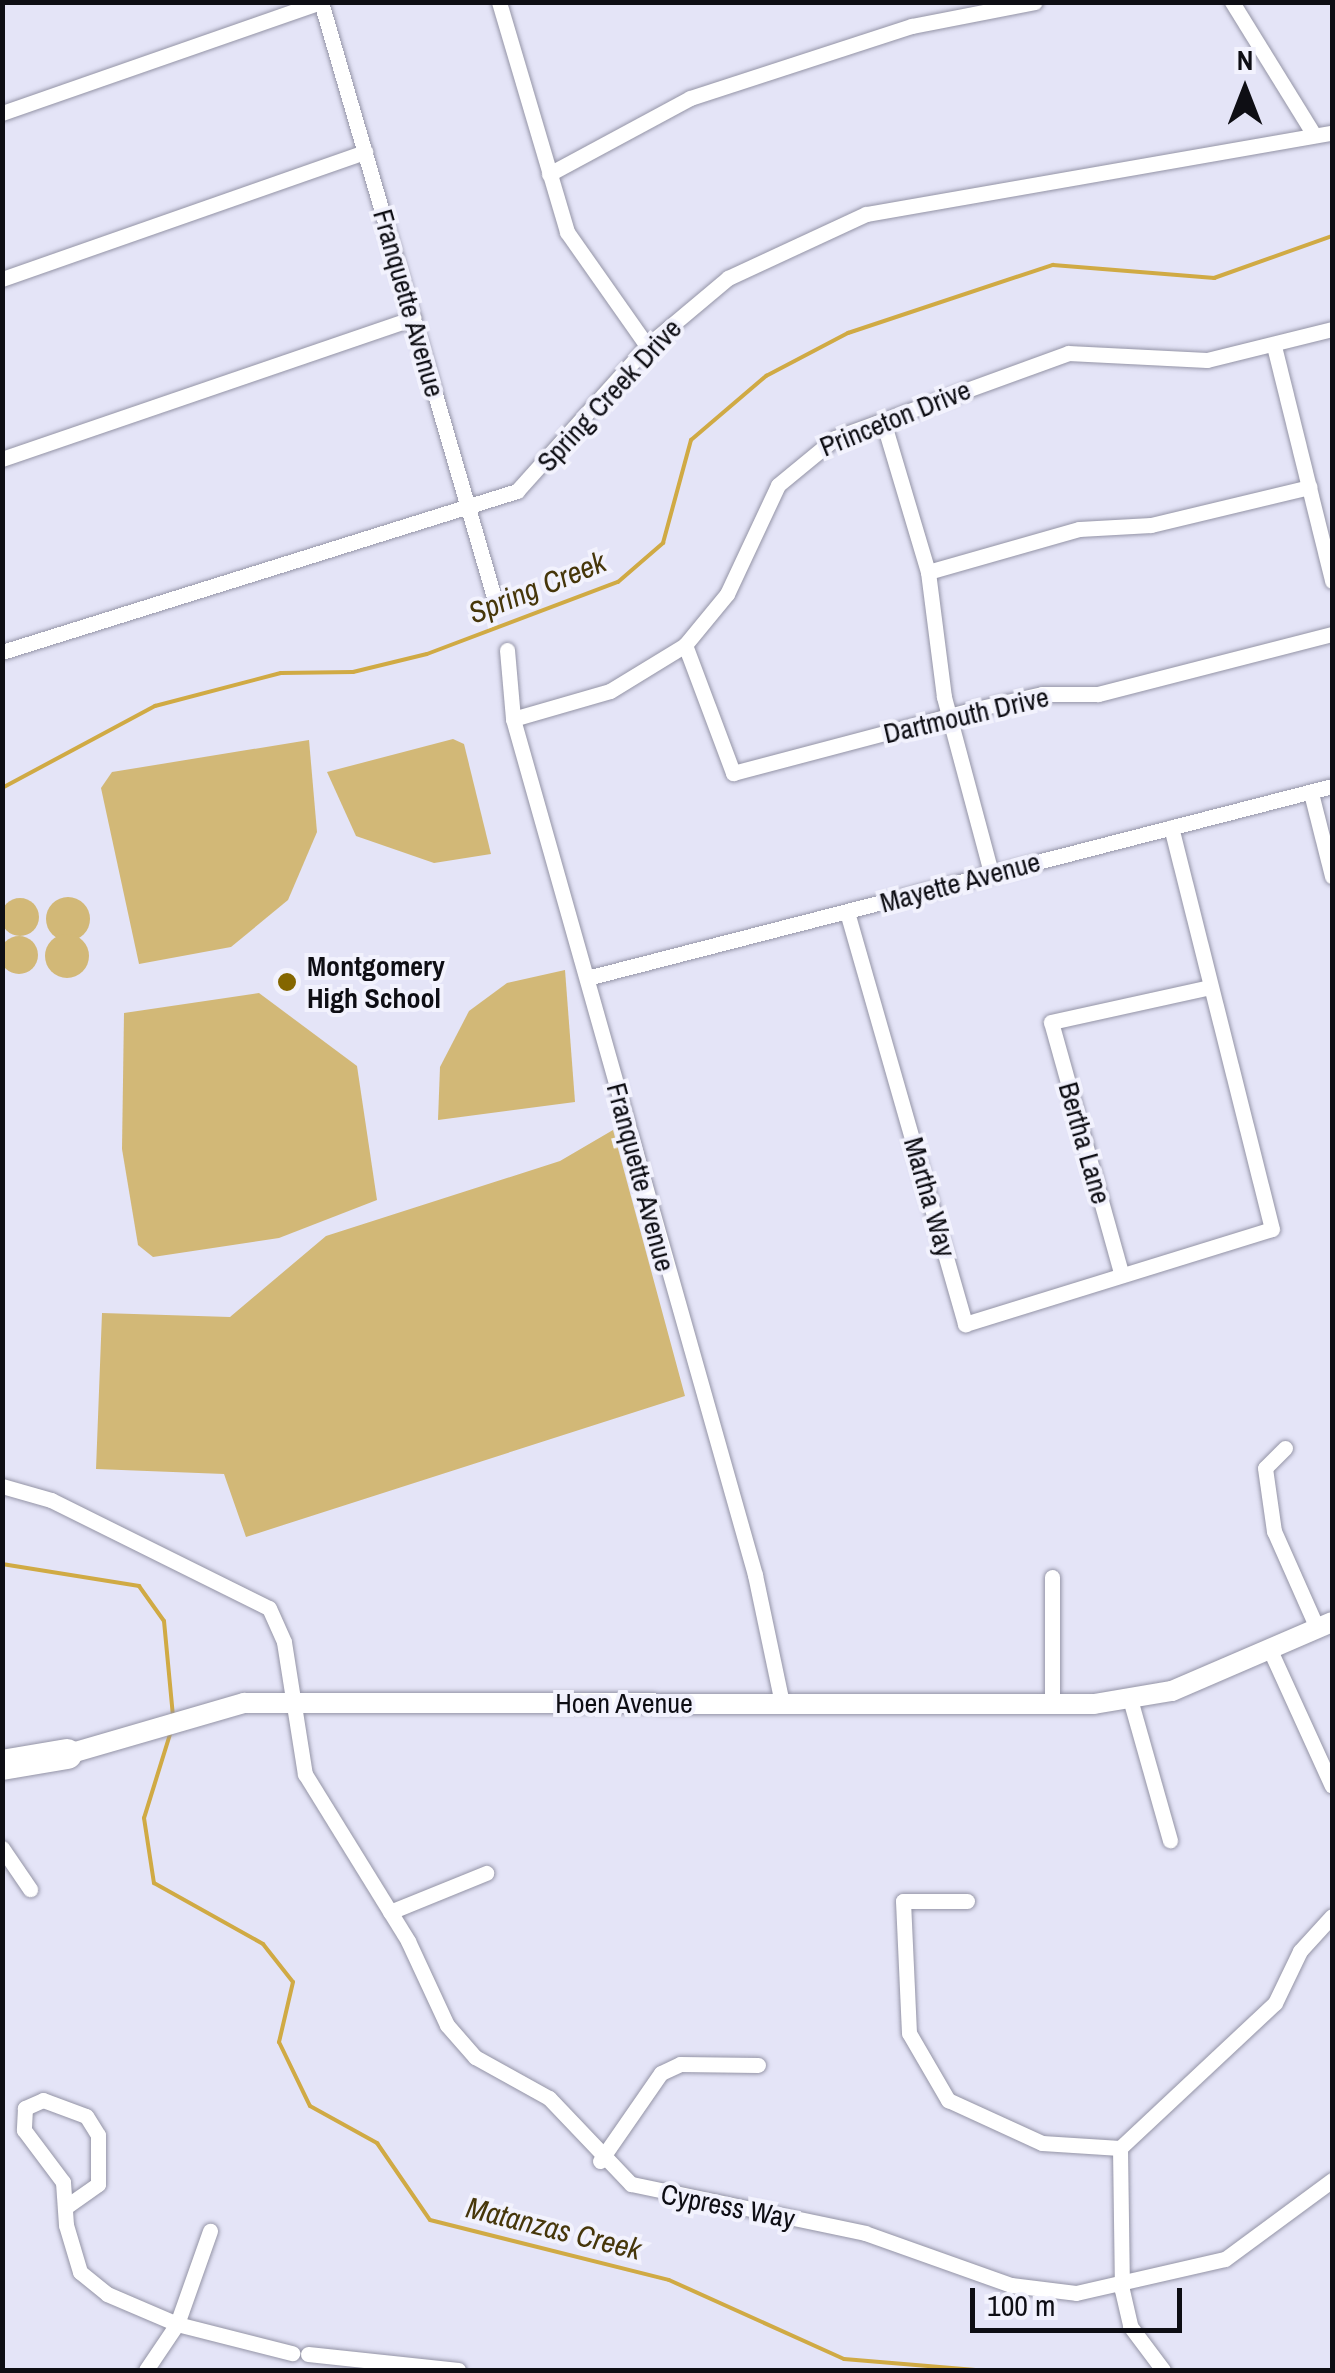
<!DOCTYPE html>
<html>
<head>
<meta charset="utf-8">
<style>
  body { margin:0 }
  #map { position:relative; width:1335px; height:2373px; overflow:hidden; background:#e4e4f7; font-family:"Archivo Narrow",sans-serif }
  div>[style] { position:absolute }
  .green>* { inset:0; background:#d2b877 }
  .round { border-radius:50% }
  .stream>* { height:4px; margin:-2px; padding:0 2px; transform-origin:2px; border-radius:2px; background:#d0aa44 }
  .roads { filter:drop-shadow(0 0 2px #9494a6) drop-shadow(0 0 2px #9494a6) }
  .minor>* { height:15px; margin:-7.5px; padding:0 7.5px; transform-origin:7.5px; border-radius:7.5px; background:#fff }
  .tertiary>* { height:20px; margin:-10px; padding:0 10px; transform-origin:10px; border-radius:10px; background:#fff }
  .motorway>* { height:30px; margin:-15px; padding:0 15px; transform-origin:15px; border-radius:15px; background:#fff }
  .dots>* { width:28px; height:28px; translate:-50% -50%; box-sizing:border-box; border:5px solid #f2f2fd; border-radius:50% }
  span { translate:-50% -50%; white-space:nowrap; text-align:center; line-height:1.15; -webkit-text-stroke:8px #f2f2fd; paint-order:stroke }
  .street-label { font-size:28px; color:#0e0e14 }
  .poi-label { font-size:28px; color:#0e0e14; font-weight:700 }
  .left { translate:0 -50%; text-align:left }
  .water-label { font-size:30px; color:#46360a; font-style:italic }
  .frame { position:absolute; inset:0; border:5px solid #0e0e14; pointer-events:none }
  .north { position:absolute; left:1195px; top:40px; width:100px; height:100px; -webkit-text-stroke:8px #f2f2fd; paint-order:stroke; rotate:0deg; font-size:28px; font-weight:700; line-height:40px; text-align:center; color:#0e0e14 }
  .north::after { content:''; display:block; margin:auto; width:35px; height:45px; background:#0e0e14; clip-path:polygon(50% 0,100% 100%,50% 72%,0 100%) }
  .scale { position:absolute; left:970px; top:2288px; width:212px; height:45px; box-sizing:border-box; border:5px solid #0e0e14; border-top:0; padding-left:12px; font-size:30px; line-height:35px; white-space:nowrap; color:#0e0e14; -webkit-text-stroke:8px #f2f2fd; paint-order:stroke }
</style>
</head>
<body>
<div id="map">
  <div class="green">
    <div style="clip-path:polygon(453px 739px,464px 744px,491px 854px,434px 863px,356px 836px,327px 772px)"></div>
    <div style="clip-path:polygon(309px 740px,317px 832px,288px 900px,231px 947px,139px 964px,101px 788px,112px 772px)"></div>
    <div class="round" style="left:46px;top:897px;width:44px;height:44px"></div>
    <div class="round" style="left:1px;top:898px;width:38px;height:38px"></div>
    <div class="round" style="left:45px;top:934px;width:44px;height:44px"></div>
    <div class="round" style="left:0;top:936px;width:38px;height:38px"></div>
    <div style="clip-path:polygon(565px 970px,575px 1102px,438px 1120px,440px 1067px,469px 1011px,507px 983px)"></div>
    <div style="clip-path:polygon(259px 993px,357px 1066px,377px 1200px,279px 1238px,153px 1257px,138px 1245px,122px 1149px,124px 1013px)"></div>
    <div style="clip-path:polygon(613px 1130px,685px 1396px,246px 1537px,224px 1474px,96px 1469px,102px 1313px,230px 1317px,326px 1236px,560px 1161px)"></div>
  </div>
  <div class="stream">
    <div style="left:2px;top:788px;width:174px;rotate:-28.2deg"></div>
    <div style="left:155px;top:706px;width:130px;rotate:-14.7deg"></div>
    <div style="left:281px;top:673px;width:72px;rotate:-0.8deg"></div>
    <div style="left:353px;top:672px;width:76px;rotate:-13.7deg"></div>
    <div style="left:427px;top:654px;width:204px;rotate:-20.7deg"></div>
    <div style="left:618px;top:582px;width:60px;rotate:-40.9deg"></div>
    <div style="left:663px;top:543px;width:107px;rotate:-74.8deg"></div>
    <div style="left:691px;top:440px;width:99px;rotate:-40.5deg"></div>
    <div style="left:766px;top:376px;width:93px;rotate:-27.7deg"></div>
    <div style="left:848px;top:333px;width:216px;rotate:-18.4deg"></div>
    <div style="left:1053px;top:265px;width:162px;rotate:4.6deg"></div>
    <div style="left:1214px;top:278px;width:125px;rotate:-19.6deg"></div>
    <div style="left:2px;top:1564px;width:139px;rotate:9.1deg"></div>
    <div style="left:139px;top:1586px;width:43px;rotate:54.5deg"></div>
    <div style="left:164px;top:1621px;width:96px;rotate:84.6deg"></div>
    <div style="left:171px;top:1731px;width:91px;rotate:107.2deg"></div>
    <div style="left:144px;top:1818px;width:66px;rotate:81.3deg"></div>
    <div style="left:154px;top:1883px;width:125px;rotate:29.2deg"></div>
    <div style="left:263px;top:1944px;width:48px;rotate:51.7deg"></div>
    <div style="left:293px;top:1982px;width:62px;rotate:103.1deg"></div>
    <div style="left:279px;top:2042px;width:71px;rotate:64.2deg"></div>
    <div style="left:310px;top:2106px;width:77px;rotate:28.9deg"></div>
    <div style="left:377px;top:2143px;width:93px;rotate:55.5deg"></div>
    <div style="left:430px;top:2220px;width:246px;rotate:14.1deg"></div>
    <div style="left:669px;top:2280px;width:192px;rotate:24.3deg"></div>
    <div style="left:844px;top:2359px;width:132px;rotate:4.8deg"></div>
  </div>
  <div class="roads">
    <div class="minor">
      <div style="left:321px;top:2px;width:627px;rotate:73.79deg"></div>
      <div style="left:499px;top:2px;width:240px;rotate:73.5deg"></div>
      <div style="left:567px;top:232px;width:139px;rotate:54.9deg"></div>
      <div style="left:1232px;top:2px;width:156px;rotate:58.3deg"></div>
      <div style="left:2px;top:113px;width:337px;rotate:-19.2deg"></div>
      <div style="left:549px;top:174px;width:160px;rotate:-28.3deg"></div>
      <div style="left:690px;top:98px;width:233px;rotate:-18deg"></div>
      <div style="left:912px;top:26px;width:125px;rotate:-11deg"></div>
      <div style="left:2px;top:279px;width:385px;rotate:-19.3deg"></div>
      <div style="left:1275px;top:350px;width:238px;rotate:76.1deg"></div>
      <div style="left:883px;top:421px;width:158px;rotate:73.4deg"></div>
      <div style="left:928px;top:572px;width:126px;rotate:82.7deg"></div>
      <div style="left:944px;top:697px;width:181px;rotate:75deg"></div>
      <div style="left:2px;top:459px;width:435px;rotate:-18.9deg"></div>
      <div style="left:928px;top:572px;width:157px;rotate:-15.9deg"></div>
      <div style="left:1079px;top:529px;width:72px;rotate:-3.2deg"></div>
      <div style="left:1151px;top:525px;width:163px;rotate:-13.5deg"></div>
      <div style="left:685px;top:645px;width:137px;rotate:69.4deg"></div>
      <div style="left:733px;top:773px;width:242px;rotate:-14.8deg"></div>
      <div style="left:967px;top:711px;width:77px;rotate:-12.8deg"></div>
      <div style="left:1042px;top:694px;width:56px"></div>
      <div style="left:1098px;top:694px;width:242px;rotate:-14.4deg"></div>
      <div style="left:507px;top:650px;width:69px;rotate:85deg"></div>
      <div style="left:513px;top:719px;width:890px;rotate:74.21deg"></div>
      <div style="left:755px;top:1575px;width:131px;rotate:78.1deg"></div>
      <div style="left:2px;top:652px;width:540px;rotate:-17.36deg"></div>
      <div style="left:517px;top:491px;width:195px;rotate:-48.1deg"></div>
      <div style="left:647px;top:346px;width:106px;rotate:-40deg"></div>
      <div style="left:728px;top:278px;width:152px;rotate:-24.9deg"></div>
      <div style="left:866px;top:214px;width:473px;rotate:-9.9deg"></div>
      <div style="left:513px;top:719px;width:101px;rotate:-16.1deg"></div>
      <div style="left:610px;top:691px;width:88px;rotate:-31.5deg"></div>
      <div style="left:685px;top:645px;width:66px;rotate:-50.5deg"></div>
      <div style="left:727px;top:594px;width:120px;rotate:-64.9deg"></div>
      <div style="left:778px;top:485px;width:74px;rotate:-39.5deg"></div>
      <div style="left:835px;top:438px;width:248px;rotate:-20deg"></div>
      <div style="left:1068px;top:353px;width:139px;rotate:2.9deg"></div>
      <div style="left:1207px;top:360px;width:129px;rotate:-13.9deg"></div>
      <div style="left:1311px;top:793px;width:86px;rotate:75.8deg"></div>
      <div style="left:847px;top:912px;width:429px;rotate:74deg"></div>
      <div style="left:965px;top:1324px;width:321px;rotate:-17.2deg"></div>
      <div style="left:1272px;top:1229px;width:414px;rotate:-104.1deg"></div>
      <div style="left:587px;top:978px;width:769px;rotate:-14.45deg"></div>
      <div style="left:1120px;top:1269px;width:256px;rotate:-105.6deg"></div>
      <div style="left:1051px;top:1022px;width:163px;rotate:-12.4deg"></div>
      <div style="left:1285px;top:1448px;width:28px;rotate:135deg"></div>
      <div style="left:1265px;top:1468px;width:64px;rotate:81.9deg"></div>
      <div style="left:1274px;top:1531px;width:106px;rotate:66.1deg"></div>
      <div style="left:2px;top:1486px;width:51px;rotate:15.9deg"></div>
      <div style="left:51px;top:1500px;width:243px;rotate:26.4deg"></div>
      <div style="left:269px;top:1608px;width:37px;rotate:66deg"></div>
      <div style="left:284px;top:1642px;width:134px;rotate:81deg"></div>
      <div style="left:305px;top:1774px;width:196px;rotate:58.3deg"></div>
      <div style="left:408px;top:1941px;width:93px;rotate:65.1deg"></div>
      <div style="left:447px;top:2025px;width:43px;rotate:48.8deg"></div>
      <div style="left:475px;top:2057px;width:85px;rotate:29deg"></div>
      <div style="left:549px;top:2098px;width:119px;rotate:46.4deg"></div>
      <div style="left:631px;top:2184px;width:239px;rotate:11.8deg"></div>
      <div style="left:865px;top:2233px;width:155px;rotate:19.6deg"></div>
      <div style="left:1011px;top:2285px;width:65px;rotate:7deg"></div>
      <div style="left:1076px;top:2293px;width:153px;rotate:-12.9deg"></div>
      <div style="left:1225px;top:2259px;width:133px;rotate:-36.4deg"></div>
      <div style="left:1052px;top:1577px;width:128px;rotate:90deg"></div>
      <div style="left:1270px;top:1650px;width:149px;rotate:65.5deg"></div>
      <div style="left:1130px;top:1699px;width:147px;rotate:74.2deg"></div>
      <div style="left:2px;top:1848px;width:50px;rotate:55.7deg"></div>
      <div style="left:967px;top:1901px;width:64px;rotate:180deg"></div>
      <div style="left:903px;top:1901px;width:132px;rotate:87.4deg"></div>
      <div style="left:909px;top:2033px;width:78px;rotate:59.8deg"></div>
      <div style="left:948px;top:2100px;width:103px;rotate:24.6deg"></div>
      <div style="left:1042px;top:2143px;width:78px;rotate:3.7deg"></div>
      <div style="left:1120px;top:2148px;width:212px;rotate:-43.1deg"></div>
      <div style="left:1275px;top:2003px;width:58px;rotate:-64.3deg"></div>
      <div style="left:1300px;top:1951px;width:47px;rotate:-47.6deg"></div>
      <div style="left:390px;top:1912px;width:104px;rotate:-22.1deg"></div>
      <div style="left:1120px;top:2148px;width:142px;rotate:89.2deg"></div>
      <div style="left:1122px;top:2290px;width:37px;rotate:77deg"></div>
      <div style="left:1130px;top:2326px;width:55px;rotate:53.1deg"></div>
      <div style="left:600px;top:2161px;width:107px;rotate:-55.3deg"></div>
      <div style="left:661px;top:2073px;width:21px;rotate:-25deg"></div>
      <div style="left:680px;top:2064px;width:78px;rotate:0.7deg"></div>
      <div style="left:67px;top:2206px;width:38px;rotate:-35deg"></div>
      <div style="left:98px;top:2184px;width:49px;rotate:-90deg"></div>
      <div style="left:98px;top:2135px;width:22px;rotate:-122deg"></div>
      <div style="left:86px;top:2116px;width:46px;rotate:-159.6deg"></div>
      <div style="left:43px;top:2100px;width:20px;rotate:156deg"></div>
      <div style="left:25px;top:2108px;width:22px;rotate:93deg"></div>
      <div style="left:24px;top:2130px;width:65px;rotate:53.1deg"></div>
      <div style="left:63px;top:2182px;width:43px;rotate:86deg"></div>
      <div style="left:66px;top:2225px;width:49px;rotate:73.4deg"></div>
      <div style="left:80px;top:2272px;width:35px;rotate:39deg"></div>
      <div style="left:107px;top:2294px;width:76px;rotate:23.2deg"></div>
      <div style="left:177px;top:2324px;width:99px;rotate:-70.5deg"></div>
      <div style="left:308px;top:2354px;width:151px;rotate:6.1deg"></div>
      <div style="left:146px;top:2370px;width:55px;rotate:-56deg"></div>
      <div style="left:177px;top:2324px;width:119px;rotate:14.2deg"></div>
    </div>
    <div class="tertiary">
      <div style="left:58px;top:1757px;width:194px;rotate:-16.2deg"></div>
      <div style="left:244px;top:1703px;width:850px;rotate:0.07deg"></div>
      <div style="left:1094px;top:1704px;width:79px;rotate:-9.5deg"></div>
      <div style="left:1172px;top:1691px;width:174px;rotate:-23.3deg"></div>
    </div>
    <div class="motorway">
      <div style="left:2px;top:1765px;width:66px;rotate:-9.6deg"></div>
    </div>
  </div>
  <div class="dots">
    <div style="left:287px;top:982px;background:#846600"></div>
  </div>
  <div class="street-label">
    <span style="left:409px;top:303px;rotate:74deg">Franquette Avenue</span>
    <span style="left:609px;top:395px;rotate:-47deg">Spring Creek Drive</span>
    <span style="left:895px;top:418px;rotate:-22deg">Princeton Drive</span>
    <span style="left:966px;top:715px;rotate:-13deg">Dartmouth Drive</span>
    <span style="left:960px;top:882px;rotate:-15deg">Mayette Avenue</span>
    <span style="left:1085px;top:1143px;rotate:74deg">Bertha Lane</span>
    <span style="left:641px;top:1177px;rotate:75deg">Franquette Avenue</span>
    <span style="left:930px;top:1197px;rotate:74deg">Martha Way</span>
    <span style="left:624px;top:1703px">Hoen Avenue</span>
    <span style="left:728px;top:2206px;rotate:11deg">Cypress Way</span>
  </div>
  <div class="poi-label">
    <span class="left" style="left:307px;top:982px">Montgomery<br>High School</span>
  </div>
  <div class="water-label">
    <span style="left:537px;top:587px;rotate:-22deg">Spring Creek</span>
    <span style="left:554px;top:2228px;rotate:14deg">Matanzas Creek</span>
  </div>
  <div class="frame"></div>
  <div class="north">N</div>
  <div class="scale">100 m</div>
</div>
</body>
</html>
